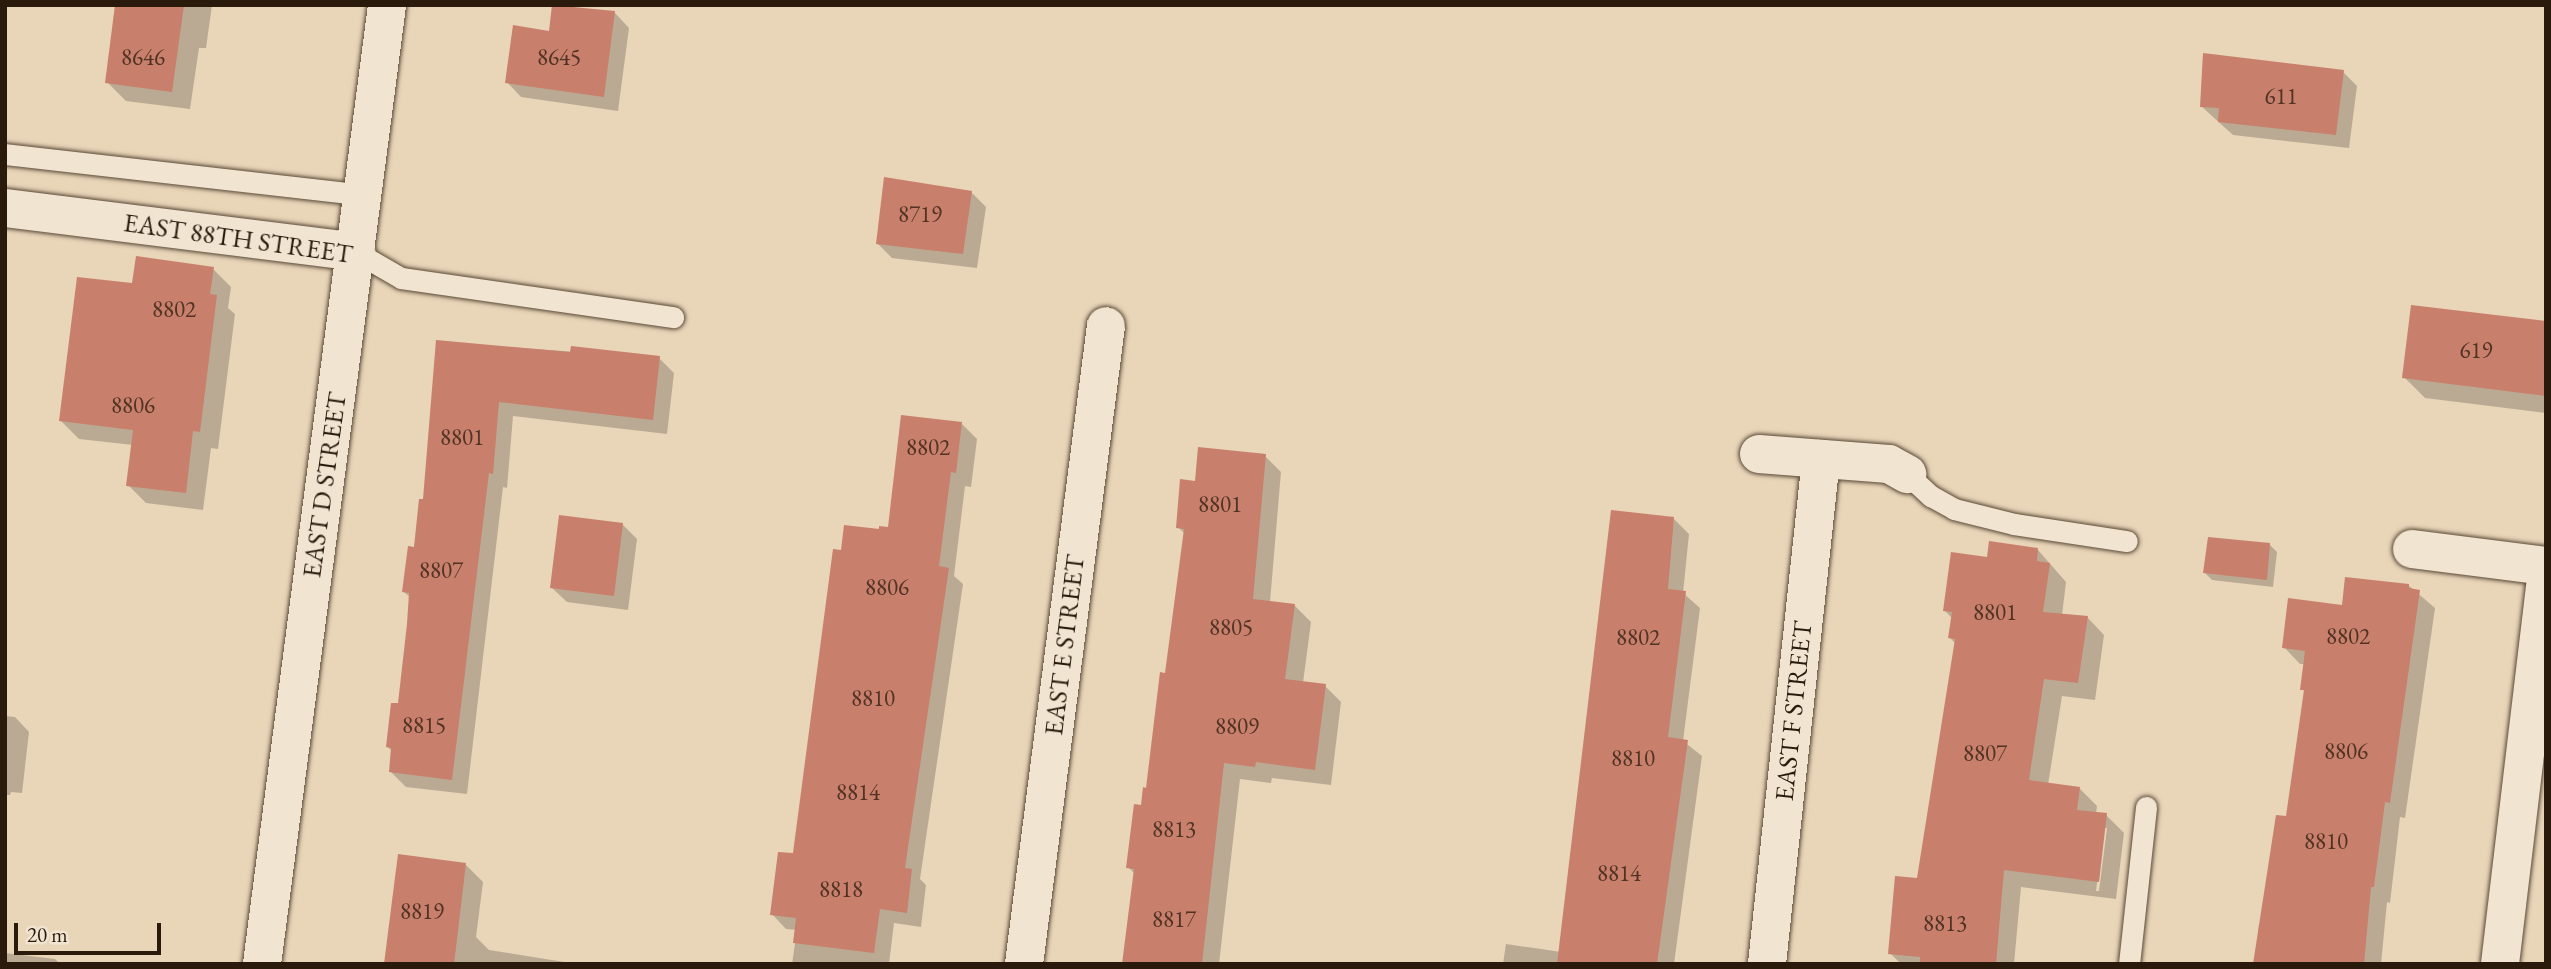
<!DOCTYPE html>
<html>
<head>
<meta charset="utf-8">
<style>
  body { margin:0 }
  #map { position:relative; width:2551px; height:969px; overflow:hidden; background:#e9d5b8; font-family:"EB Garamond",serif }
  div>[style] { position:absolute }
  .shadow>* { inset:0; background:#0003 }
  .building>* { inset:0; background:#c87f6b }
  .roads { filter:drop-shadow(0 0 2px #594937) drop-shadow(0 0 2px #594937) }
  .service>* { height:21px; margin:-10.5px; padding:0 10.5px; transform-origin:10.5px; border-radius:10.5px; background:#f1e4d1 }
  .minor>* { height:38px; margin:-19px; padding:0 19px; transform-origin:19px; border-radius:19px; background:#f1e4d1 }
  span { translate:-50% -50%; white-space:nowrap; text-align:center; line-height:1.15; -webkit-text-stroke:5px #f1e4d1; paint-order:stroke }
  .number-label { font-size:23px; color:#513324 }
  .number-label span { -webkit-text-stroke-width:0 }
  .street-label { font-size:26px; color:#291a0c }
  .frame { position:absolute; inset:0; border:7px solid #291a0c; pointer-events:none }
  .scale { position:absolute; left:14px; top:923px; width:147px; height:32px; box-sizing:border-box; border:4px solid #291a0c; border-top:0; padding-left:9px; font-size:21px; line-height:24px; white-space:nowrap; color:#291a0c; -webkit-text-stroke:5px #f1e4d1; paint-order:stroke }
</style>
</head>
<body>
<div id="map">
  <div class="shadow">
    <div style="clip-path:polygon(117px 5px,212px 5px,206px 48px,199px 48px,190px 109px,126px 101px,107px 82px)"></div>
    <div style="clip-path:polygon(554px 5px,615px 13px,629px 28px,618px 111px,521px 97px,507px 82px,550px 33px)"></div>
    <div style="clip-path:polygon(2343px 72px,2357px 86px,2349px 148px,2233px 135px,2201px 106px)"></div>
    <div style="clip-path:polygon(971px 192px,986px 207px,977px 268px,892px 258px,878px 244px)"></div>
    <div style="clip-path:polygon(213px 269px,231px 287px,228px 308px,235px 314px,218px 449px,211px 448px,203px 510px,146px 503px,128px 485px,133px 445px,79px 439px,61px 421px,134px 285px)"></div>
    <div style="clip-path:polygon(2546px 323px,2546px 413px,2425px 398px,2404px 377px)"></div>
    <div style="clip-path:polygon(437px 342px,659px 358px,674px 373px,667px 434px,513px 416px,507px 488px,503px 487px,467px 794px,406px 787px,391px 772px,393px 752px,388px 747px,399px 705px,411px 598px,404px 592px,424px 501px)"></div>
    <div style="clip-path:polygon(962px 424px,977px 439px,971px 487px,965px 486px,954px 576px,963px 584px,920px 879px,926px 885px,921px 927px,894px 923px,889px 964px,792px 964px,797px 930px,786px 929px,772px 914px,794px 855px,842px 552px,889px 529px)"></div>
    <div style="clip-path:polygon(1265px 456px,1281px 472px,1270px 602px,1294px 605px,1311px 622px,1303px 683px,1325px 686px,1341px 702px,1331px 785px,1272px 778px,1271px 783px,1240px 779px,1219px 964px,1124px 964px,1135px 874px,1128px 867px,1147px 790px,1166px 675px,1185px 534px,1178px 527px,1197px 483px)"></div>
    <div style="clip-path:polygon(1674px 519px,1689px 534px,1683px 593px,1700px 608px,1683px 741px,1702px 756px,1674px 964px,1503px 964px,1506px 944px,1561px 952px)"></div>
    <div style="clip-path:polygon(622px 524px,637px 539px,628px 610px,567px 602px,552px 588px)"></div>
    <div style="clip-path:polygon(2270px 545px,2277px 552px,2273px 587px,2212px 580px,2205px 573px)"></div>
    <div style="clip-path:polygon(evenodd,2038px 550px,2066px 582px,2062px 615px,2087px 617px,2104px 635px,2095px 700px,2062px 696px,2048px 785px,2079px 788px,2097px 806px,2096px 814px,2106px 815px,2124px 833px,2116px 899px,2021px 887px,2014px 964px,1901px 964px,1890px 953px,1919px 880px,1956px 644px,1950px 638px,1953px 619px,1945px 611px,1989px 558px,2038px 550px,2104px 828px,2107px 828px,2099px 891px,2096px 891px,2104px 828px)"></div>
    <div style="clip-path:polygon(2408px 585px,2435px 608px,2405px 818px,2400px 817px,2390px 903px,2387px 902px,2381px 964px,2255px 964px,2259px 924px,2262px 925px,2288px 818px,2305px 692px,2302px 689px,2305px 664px,2300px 664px,2284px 647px,2343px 607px)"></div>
    <div style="clip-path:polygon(5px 716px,15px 717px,29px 732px,22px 793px,11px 792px,10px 795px,5px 795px)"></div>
    <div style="clip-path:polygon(466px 865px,483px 882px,476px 937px,489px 950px,577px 964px,386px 964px)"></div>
    <div style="clip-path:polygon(5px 953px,55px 959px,60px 964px,5px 964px)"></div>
  </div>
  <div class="building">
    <div style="clip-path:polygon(115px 5px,184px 5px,172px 92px,105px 83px)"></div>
    <div style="clip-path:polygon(552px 5px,615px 11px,604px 97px,505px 83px,513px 25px,549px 31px)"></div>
    <div style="clip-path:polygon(2203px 53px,2344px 70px,2336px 135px,2218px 122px,2219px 108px,2200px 107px)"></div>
    <div style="clip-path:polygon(884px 177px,972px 191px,963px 254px,876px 244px)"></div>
    <div style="clip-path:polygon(136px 256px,214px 267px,210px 294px,217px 295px,200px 432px,193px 431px,186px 493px,126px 486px,133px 430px,59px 421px,77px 277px,132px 283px)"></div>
    <div style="clip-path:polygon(2411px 305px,2546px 321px,2546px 396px,2402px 378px)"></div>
    <div style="clip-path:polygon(436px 340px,570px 352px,571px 346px,660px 356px,653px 420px,499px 402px,493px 474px,489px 473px,452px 780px,389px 772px,391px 748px,386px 747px,391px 703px,398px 703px,407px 624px,409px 593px,402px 592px,408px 546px,414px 547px,419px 499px,423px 499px)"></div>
    <div style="clip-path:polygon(901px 415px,962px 422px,956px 473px,951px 472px,939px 566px,949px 568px,905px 868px,912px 869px,907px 913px,880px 909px,874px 953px,793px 943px,796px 918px,770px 915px,778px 852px,793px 853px,833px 549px,841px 550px,844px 525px,879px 529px,879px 526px,888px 527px)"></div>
    <div style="clip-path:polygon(1198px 447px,1266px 454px,1253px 599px,1295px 604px,1285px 679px,1326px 684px,1315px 770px,1256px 762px,1255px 767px,1224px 763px,1202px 964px,1122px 964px,1134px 869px,1126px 868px,1134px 804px,1141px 805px,1143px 787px,1146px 788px,1160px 672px,1165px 673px,1184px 529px,1176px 528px,1180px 479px,1195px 481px)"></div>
    <div style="clip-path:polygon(1611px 510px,1674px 517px,1668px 589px,1686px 591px,1668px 737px,1688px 740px,1657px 964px,1557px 964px)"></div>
    <div style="clip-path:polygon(559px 515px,623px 523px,614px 596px,550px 588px)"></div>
    <div style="clip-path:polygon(2208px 537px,2270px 543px,2267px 580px,2203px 573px)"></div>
    <div style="clip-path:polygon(1989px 541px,2038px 548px,2037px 561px,2050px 563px,2043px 612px,2088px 616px,2078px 683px,2044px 679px,2029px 780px,2080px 787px,2077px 810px,2107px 813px,2099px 882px,2004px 870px,1996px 964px,1920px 964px,1920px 957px,1888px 954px,1895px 876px,1917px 878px,1955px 639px,1948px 638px,1952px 612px,1943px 611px,1951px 552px,1987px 557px)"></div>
    <div style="clip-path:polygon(2345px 577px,2409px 584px,2409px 588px,2420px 590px,2390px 803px,2385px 802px,2374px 887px,2371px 887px,2364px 964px,2253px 964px,2276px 815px,2286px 816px,2304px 690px,2300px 690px,2305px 651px,2282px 648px,2288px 598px,2342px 605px)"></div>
    <div style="clip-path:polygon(398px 854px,466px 863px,454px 964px,384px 964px)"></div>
  </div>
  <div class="roads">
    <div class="service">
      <div style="left:5px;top:154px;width:360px;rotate:6.5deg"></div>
      <div style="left:356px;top:252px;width:52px;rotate:30deg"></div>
      <div style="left:401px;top:278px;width:275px;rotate:8.2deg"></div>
      <div style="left:1907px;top:474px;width:33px;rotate:43deg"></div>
      <div style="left:1931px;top:496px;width:26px;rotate:29deg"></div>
      <div style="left:1954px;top:509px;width:62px;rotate:14deg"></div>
      <div style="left:2014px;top:524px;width:114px;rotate:8.6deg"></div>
      <div style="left:2129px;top:964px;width:158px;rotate:-83.8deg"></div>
    </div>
    <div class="minor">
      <div style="left:5px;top:208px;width:354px;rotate:7.1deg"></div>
      <div style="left:1759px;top:454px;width:130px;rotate:4.4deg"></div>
      <div style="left:1889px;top:464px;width:21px;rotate:29deg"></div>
      <div style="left:2412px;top:549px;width:135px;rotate:7.2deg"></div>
      <div style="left:262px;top:964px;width:967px;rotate:-82.57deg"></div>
      <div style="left:1024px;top:964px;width:643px;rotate:-82.68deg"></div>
      <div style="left:1767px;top:964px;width:508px;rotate:-83.9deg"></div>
      <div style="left:2500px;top:964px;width:390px;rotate:-83.2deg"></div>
    </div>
  </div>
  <div class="number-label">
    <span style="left:143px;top:57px">8646</span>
    <span style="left:559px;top:57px">8645</span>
    <span style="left:2281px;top:96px">611</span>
    <span style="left:920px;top:214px">8719</span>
    <span style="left:174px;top:309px">8802</span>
    <span style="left:2476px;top:350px">619</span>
    <span style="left:133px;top:405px">8806</span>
    <span style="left:462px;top:437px">8801</span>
    <span style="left:928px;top:447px">8802</span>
    <span style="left:1220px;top:504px">8801</span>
    <span style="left:441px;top:570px">8807</span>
    <span style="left:887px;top:587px">8806</span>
    <span style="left:1995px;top:612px">8801</span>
    <span style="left:1231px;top:627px">8805</span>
    <span style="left:2348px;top:636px">8802</span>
    <span style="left:1638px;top:637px">8802</span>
    <span style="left:873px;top:698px">8810</span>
    <span style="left:424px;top:725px">8815</span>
    <span style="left:1237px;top:726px">8809</span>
    <span style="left:2346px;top:751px">8806</span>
    <span style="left:1985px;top:753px">8807</span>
    <span style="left:1633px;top:758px">8810</span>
    <span style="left:858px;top:792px">8814</span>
    <span style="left:1174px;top:829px">8813</span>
    <span style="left:2326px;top:841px">8810</span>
    <span style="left:1619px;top:873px">8814</span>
    <span style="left:841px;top:889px">8818</span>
    <span style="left:422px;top:911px">8819</span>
    <span style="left:1174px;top:919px">8817</span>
    <span style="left:1945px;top:923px">8813</span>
  </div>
  <div class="street-label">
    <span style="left:238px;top:239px;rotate:8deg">EAST 88TH STREET</span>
    <span style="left:325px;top:485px;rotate:-82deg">EAST D STREET</span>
    <span style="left:1065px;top:645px;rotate:-83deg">EAST E STREET</span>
    <span style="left:1794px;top:711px;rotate:-84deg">EAST F STREET</span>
  </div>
  <div class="frame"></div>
  <div class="scale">20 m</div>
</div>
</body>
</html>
